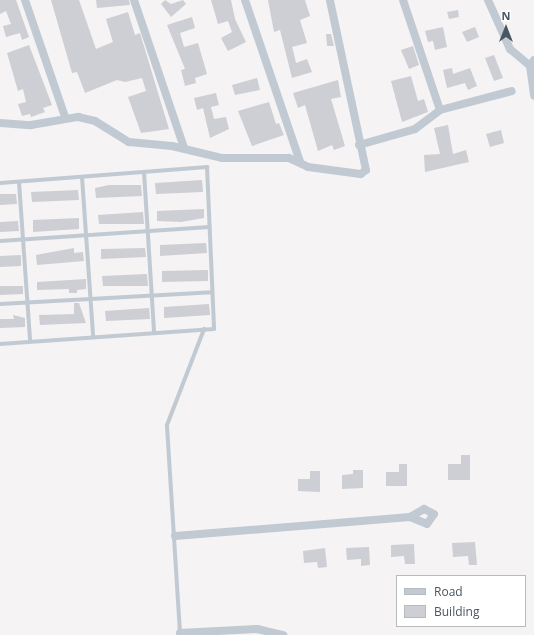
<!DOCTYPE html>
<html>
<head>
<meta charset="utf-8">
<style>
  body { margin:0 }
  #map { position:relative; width:534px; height:635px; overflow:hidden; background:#f5f3f3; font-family:"Open Sans",sans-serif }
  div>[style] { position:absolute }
  .building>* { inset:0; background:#cdcfd5 }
  .lane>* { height:4px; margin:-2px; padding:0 2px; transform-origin:2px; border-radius:2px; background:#c1cad2 }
  .street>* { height:8px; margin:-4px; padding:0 4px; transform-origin:4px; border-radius:4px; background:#c1cad2 }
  span { translate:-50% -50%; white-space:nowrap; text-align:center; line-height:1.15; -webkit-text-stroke:3px #fff; paint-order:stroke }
  .legend { position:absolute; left:396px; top:575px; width:130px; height:52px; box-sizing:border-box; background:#fff; border:1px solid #b7bbc0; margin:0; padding:5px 7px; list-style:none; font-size:12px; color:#4a5661 }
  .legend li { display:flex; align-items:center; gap:8px; height:20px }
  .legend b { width:20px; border:1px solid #b7bbc0 }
  .north { position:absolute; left:486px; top:8px; width:40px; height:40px; -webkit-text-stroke:3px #fff; paint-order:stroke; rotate:0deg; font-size:11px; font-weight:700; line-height:16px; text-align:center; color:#4a5661 }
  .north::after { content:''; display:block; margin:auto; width:14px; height:18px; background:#4a5661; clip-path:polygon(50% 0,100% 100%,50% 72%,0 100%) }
</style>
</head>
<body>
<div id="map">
  <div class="building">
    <div style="clip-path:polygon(0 0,16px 0,29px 37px,22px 40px,20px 33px,6px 37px,3px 26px,11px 24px,6px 11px,0 14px)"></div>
    <div style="clip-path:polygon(51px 0,79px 0,96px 49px,113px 42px,106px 19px,128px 12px,135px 35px,140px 33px,169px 129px,141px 133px,128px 97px,146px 91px,142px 78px,125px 82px,117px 80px,85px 93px,77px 72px,72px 73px)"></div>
    <div style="clip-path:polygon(96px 0,129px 0,130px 5px,97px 8px)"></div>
    <div style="clip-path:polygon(165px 0,171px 4px,183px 0,186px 4px,171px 17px,161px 4px)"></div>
    <div style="clip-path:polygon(211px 0,231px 0,235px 19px,246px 42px,228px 51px,221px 38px,232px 32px,228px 21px,218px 24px)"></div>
    <div style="clip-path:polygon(268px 0,305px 0,310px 16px,300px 20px,307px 43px,292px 47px,293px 50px,296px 63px,307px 59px,312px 72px,292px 78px,280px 30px,274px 32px)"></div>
    <div style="clip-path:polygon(458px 10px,459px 17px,449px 19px,447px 12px)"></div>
    <div style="clip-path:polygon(192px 17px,195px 28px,180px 33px,184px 47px,198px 43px,207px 74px,195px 78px,196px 83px,185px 86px,181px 70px,185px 69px,167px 25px)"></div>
    <div style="clip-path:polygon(443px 27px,447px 47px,435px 50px,433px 41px,428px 42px,425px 31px)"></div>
    <div style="clip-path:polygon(475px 27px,479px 37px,467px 42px,462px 32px)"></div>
    <div style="clip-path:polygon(326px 34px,331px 34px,334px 46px,327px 46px)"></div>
    <div style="clip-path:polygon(29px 45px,52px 105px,43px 108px,45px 112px,31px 117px,30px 114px,22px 116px,18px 104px,26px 102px,23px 89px,18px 91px,7px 53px)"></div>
    <div style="clip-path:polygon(413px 46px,419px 65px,409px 69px,401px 50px)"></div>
    <div style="clip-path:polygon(494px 55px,503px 78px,494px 81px,485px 58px)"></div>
    <div style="clip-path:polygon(452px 68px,453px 74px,470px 68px,477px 86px,468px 90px,465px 83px,447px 88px,443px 70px)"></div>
    <div style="clip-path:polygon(411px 76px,418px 101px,424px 99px,428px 112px,402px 122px,391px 81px)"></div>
    <div style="clip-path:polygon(257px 78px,260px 90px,235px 95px,232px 85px)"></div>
    <div style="clip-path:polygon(338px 80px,341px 97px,331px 99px,345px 146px,334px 150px,332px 145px,318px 151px,305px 105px,298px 108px,293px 93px)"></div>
    <div style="clip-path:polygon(216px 93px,219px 105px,211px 107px,214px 119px,226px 117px,229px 129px,210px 138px,203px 108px,197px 110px,194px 98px)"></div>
    <div style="clip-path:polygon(269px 102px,276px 124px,279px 123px,284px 135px,252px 146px,238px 111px)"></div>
    <div style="clip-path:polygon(448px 125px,453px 154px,466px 150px,469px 162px,425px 172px,424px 155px,440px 154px,434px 128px)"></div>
    <div style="clip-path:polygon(501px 130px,504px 143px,490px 147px,486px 134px)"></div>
    <div style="clip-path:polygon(202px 180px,203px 192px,156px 194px,155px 183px)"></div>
    <div style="clip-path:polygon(109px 185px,141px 185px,142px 196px,96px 198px,95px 188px)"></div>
    <div style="clip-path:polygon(78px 190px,79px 200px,32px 202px,31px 192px)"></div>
    <div style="clip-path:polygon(0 194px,16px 194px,17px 204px,0 205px)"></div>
    <div style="clip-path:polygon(204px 209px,204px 218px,181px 222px,157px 221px,157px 211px)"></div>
    <div style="clip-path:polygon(143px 212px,144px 224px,99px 224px,98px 215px)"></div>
    <div style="clip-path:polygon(79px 218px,79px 229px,33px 232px,33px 220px)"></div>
    <div style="clip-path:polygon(18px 221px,19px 231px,0 232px,0 222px)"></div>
    <div style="clip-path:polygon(206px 243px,207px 253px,160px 256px,160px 245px)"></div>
    <div style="clip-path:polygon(74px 248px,74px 253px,83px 252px,84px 261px,37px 265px,36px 255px)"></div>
    <div style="clip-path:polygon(145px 248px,146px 257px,101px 259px,101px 249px)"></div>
    <div style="clip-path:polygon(21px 255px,21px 266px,0 267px,0 256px)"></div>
    <div style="clip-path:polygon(208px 270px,208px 281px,162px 282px,162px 271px)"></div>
    <div style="clip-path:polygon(147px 274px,148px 286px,103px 286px,102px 276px)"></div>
    <div style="clip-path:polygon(86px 279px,86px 289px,77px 290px,77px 293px,69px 293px,69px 289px,37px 290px,37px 282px)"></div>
    <div style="clip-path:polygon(0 286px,23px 286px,23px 294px,0 295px)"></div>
    <div style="clip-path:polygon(74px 303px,79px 303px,86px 323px,40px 325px,39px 315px,74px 314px)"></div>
    <div style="clip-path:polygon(209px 304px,210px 315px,164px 318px,164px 307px)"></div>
    <div style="clip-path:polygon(149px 308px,150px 319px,106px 321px,105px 311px)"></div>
    <div style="clip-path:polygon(13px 315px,25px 318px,25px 327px,0 328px,0 319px,14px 319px)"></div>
    <div style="clip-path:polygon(461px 455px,470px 455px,470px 480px,448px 480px,448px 464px,461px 464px)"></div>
    <div style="clip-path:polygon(399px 464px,407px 464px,407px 486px,386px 486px,386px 472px,399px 472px)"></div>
    <div style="clip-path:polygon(353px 470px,363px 470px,363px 488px,342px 489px,342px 475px,353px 474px)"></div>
    <div style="clip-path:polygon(310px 471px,320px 471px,320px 492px,298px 491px,298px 479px,310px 479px)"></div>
    <div style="clip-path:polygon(475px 542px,477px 565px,469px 565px,468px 556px,453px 557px,452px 543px)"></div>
    <div style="clip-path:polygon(414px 544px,415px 564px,405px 564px,404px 556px,391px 557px,391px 545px)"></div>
    <div style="clip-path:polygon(369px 547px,370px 565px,361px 566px,361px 559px,347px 560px,346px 548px)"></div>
    <div style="clip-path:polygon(325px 548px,327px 567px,318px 568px,317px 562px,304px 563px,303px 551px)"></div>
  </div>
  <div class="lane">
    <div style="left:144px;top:172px;width:160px;rotate:86.4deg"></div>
    <div style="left:82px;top:177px;width:159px;rotate:86deg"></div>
    <div style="left:19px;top:182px;width:159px;rotate:86deg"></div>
    <div style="left:0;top:183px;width:208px;rotate:-4.4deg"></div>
    <div style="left:207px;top:167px;width:162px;rotate:87.5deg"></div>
    <div style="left:214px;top:329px;width:215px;rotate:176deg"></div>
    <div style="left:0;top:241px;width:210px;rotate:-3.8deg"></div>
    <div style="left:0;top:304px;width:212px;rotate:-3.2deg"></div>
    <div style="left:180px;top:633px;width:208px;rotate:-93.6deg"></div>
    <div style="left:167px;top:425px;width:103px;rotate:-68.9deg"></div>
  </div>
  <div class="street">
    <div style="left:25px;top:0;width:124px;rotate:71.1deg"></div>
    <div style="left:134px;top:0;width:156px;rotate:71.3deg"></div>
    <div style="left:245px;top:0;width:171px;rotate:71.2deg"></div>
    <div style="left:403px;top:0;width:116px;rotate:71.4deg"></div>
    <div style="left:488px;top:0;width:54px;rotate:65.8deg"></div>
    <div style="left:510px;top:49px;width:26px;rotate:40deg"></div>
    <div style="left:534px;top:60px;width:7px;rotate:124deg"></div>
    <div style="left:530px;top:66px;width:30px;rotate:82deg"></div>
    <div style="left:0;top:123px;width:31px;rotate:4deg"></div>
    <div style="left:31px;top:125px;width:48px;rotate:-9.7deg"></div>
    <div style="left:78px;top:117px;width:17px;rotate:13deg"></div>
    <div style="left:95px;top:121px;width:40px;rotate:32deg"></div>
    <div style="left:129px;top:142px;width:43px;rotate:5.3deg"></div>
    <div style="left:172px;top:146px;width:51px;rotate:13.5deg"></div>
    <div style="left:222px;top:158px;width:67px"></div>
    <div style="left:289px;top:158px;width:21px;rotate:25deg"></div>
    <div style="left:308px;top:167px;width:53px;rotate:7.5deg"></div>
    <div style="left:361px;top:174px;width:6px;rotate:-39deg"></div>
    <div style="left:366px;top:170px;width:174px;rotate:-102deg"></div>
    <div style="left:359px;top:145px;width:58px;rotate:-15.9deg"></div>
    <div style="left:415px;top:129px;width:31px;rotate:-37deg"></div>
    <div style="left:440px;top:110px;width:74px;rotate:-14.8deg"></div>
    <div style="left:175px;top:536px;width:236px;rotate:-4.6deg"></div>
    <div style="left:410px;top:517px;width:18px;rotate:22deg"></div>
    <div style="left:427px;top:524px;width:12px;rotate:-55deg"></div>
    <div style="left:434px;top:514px;width:11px;rotate:-153deg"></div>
    <div style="left:424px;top:509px;width:16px;rotate:150deg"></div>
    <div style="left:180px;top:633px;width:77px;rotate:-3deg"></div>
    <div style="left:257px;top:629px;width:27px;rotate:13deg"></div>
  </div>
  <ul class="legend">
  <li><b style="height:5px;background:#c1cad2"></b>Road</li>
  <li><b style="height:11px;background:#cdcfd5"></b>Building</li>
  </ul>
  <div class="north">N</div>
</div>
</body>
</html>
